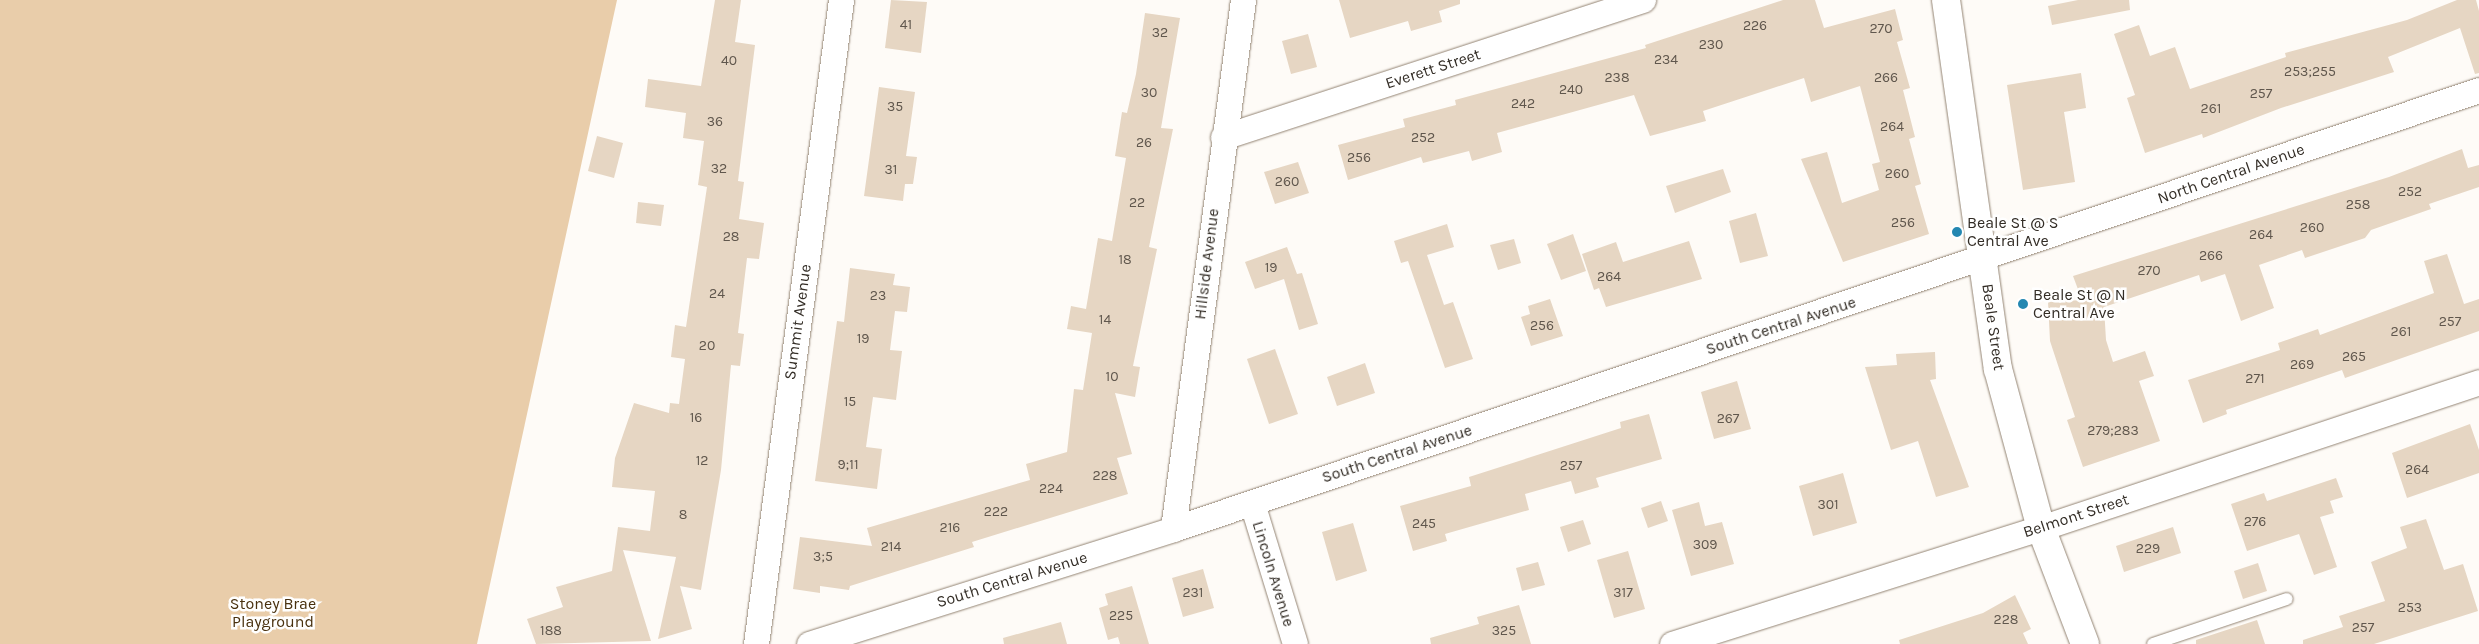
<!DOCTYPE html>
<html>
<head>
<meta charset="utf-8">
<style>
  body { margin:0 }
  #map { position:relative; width:2479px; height:644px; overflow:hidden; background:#fefbf7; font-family:Karla,sans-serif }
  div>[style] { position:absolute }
  .green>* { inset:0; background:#e9cdaa }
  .building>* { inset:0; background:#e6d6c3 }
  .roads { filter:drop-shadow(0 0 1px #938473) drop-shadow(0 0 1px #938473) }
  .lane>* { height:12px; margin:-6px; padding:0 6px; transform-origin:6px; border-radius:6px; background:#fff }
  .street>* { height:25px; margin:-12.5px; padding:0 12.5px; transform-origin:12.5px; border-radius:12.5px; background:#fff }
  .secondary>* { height:28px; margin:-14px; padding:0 14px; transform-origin:14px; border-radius:14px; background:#fff }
  .dots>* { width:14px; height:14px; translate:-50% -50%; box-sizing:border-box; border:2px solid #fff; border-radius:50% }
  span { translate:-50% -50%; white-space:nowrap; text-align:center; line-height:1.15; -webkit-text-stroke:5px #fff; paint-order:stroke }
  .number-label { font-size:14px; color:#60574d }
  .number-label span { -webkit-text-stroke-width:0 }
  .street-label { font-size:16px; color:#332d26 }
  .poi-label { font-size:16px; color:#332d26 }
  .left { translate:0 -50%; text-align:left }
  .park-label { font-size:16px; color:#49310f }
</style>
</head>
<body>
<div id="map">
  <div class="green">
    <div style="clip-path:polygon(0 0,617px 0,477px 644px,0 644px)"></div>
  </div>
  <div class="building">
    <div style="clip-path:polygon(715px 0,741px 0,735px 42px,755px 45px,738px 181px,744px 182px,739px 219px,764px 223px,759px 259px,747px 258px,738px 333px,744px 334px,740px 366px,731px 365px,721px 470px,701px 590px,680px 586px,692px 629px,658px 639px,676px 557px,623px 550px,651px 641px,536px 644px,527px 619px,563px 607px,556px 587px,612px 571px,618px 527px,650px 531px,655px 491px,612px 487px,615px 458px,634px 403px,669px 413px,670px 403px,679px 404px,685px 359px,671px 357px,675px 325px,686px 327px,707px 187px,698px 185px,704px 141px,683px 138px,686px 113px,645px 107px,648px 79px,701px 86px)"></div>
    <div style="clip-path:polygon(891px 0,927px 2px,921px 53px,885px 48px)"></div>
    <div style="clip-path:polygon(1339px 0,1460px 0,1460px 4px,1439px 11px,1442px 22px,1411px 31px,1408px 21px,1350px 38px)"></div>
    <div style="clip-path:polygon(1783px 0,1815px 0,1824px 28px,1895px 9px,1903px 40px,1897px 42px,1910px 88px,1903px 90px,1915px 137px,1909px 139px,1921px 184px,1915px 186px,1929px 234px,1843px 262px,1801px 159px,1827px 152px,1842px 203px,1879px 190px,1872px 164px,1880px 162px,1860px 86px,1811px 102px,1804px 78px,1703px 111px,1706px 121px,1650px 136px,1634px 95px,1497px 133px,1502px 152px,1472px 161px,1469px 151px,1423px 163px,1421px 157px,1348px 180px,1338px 145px,1405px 127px,1403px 119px,1456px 105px,1455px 100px,1646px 48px,1645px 45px)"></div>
    <div style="clip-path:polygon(2078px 0,2129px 0,2130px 10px,2052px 25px,2048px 6px)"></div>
    <div style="clip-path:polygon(2457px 0,2476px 0,2479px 11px,2479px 73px,2475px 74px,2460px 28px,2388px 57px,2394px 72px,2281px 108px,2203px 138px,2202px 134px,2145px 153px,2127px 98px,2135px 95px,2114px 34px,2139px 25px,2150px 56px,2175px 47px,2190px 89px,2286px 57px,2285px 53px,2407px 20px)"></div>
    <div style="clip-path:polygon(1145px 13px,1180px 18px,1161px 128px,1173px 129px,1149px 247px,1157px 249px,1133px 366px,1140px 367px,1135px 397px,1115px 393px,1132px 454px,1117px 458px,1128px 494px,972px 542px,974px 547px,850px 586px,849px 590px,820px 586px,820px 593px,793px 589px,800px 537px,872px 546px,867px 528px,1030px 480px,1026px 464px,1067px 452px,1074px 389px,1083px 390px,1092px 333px,1067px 329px,1071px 306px,1086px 309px,1098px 238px,1112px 241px,1126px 158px,1115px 156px,1122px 112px,1127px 113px,1136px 74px)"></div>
    <div style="clip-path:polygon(1308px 34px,1317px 67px,1291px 74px,1282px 41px)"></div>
    <div style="clip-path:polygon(2081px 73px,2086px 108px,2064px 112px,2075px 182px,2023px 190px,2007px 85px)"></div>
    <div style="clip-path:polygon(879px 87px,915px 92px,906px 156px,917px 157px,913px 184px,905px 184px,903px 201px,864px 196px)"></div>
    <div style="clip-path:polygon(597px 136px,623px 143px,614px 178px,588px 171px)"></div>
    <div style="clip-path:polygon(2462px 149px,2468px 168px,2479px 165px,2479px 187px,2429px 204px,2431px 209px,2371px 230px,2365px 238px,2305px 258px,2302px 250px,2259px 265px,2274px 308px,2241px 321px,2225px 274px,2201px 282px,2199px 275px,2104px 307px,2106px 340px,2113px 362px,2145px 351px,2154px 376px,2139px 381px,2160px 441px,2083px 467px,2067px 420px,2075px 417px,2050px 341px,2048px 302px,2082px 300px,2073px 276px,2389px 177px)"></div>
    <div style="clip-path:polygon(1298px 162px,1309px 193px,1275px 204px,1264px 172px)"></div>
    <div style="clip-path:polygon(1723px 169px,1731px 192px,1675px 213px,1666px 186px)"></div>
    <div style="clip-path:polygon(638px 202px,664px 205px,661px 226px,636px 223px)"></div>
    <div style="clip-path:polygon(1756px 213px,1768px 256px,1740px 263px,1729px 221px)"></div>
    <div style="clip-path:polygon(1447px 224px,1454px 247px,1427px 255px,1444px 305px,1453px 302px,1473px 359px,1445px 368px,1408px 261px,1401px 263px,1394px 241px)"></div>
    <div style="clip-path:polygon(1573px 234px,1586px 271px,1561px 280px,1547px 244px)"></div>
    <div style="clip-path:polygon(1514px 239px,1521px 263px,1498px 270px,1490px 245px)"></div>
    <div style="clip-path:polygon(1689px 241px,1702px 279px,1606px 307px,1599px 288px,1594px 290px,1582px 254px,1616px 242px,1623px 262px)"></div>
    <div style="clip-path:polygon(1287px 247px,1297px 274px,1302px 273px,1318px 324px,1299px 330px,1284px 279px,1255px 289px,1245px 262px)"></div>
    <div style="clip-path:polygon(2447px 254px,2464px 304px,2479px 299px,2479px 331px,2345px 378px,2342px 370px,2226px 410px,2227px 414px,2203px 423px,2188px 380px,2280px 350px,2278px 343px,2318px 329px,2320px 335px,2434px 293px,2424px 261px)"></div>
    <div style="clip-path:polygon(850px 268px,895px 274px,893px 285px,910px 287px,907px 312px,895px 311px,890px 350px,902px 351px,896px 400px,873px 397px,866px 447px,882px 449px,877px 489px,815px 481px,837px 321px,844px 322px)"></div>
    <div style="clip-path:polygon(1550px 299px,1563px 336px,1531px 346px,1521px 317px,1530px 314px,1528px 306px)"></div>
    <div style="clip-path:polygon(1275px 349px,1298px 414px,1269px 424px,1247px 359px)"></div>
    <div style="clip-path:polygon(1935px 352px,1936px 379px,1930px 380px,1969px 487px,1936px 497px,1918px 441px,1891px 450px,1865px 367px,1897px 365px,1896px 354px)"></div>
    <div style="clip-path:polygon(1365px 363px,1375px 393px,1337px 406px,1327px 377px)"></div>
    <div style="clip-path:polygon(1737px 381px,1751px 429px,1714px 439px,1701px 392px)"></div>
    <div style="clip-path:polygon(1649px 414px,1662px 459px,1596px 478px,1599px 487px,1575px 494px,1571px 481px,1525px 494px,1529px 510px,1445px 534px,1447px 541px,1413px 551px,1400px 506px,1471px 486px,1469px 477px,1621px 428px,1620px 422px)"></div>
    <div style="clip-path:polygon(2470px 424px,2479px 450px,2479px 473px,2407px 498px,2392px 453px)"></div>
    <div style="clip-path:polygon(1843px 473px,1857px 523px,1813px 536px,1799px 486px)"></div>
    <div style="clip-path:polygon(2336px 478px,2343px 497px,2330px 501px,2334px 513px,2320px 517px,2337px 567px,2314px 575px,2299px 534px,2247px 551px,2231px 504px,2264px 493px,2267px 501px)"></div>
    <div style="clip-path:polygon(1661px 501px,1668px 521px,1648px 528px,1641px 508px)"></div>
    <div style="clip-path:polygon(1699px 502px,1705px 526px,1722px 522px,1734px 564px,1691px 576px,1672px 510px)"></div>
    <div style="clip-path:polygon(2426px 519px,2444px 570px,2463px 564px,2478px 611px,2374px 644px,2303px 644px,2303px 640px,2343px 627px,2339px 616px,2385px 601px,2371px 562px,2407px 548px,2400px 527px)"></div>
    <div style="clip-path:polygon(1583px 520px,1591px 544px,1568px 552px,1560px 527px)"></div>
    <div style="clip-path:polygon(1353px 523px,1367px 571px,1336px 581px,1322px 532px)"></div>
    <div style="clip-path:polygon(2173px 527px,2181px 553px,2124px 572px,2116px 546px)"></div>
    <div style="clip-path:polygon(1628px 551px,1645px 609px,1614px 618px,1597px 560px)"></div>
    <div style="clip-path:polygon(1538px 562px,1545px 585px,1522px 591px,1516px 568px)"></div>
    <div style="clip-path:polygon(2258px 563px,2267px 591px,2243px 599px,2234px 571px)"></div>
    <div style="clip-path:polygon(1203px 569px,1214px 608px,1183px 617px,1172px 578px)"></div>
    <div style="clip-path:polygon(1132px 586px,1149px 644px,1120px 644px,1118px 637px,1108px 640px,1099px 608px,1108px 605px,1105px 594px)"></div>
    <div style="clip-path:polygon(2015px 595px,2031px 629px,2023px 633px,2028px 644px,1900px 644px,1899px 640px,1983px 613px)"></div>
    <div style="clip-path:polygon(1519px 605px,1531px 644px,1431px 644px,1430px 638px,1479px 624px,1477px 617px)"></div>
    <div style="clip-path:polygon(2257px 620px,2265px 644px,2196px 644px,2196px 640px)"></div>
    <div style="clip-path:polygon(1061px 622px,1067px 644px,1004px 644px,1003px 638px)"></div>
  </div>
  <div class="roads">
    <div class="lane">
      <div style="left:2153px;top:644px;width:141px;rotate:-18.6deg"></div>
    </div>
    <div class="street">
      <div style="left:1223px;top:137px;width:442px;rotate:-18.1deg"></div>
      <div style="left:1252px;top:503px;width:147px;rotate:73deg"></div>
      <div style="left:1173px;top:529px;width:534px;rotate:-82.46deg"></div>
      <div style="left:756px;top:644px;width:650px;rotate:-82.48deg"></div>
      <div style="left:809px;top:644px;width:382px;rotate:-17.5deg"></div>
      <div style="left:1173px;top:529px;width:1378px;rotate:-18.58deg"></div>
      <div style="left:1672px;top:644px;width:387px;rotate:-17.5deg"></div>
      <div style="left:2041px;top:528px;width:462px;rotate:-18.4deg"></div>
    </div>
    <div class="secondary">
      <div style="left:1946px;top:0;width:373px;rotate:82deg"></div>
      <div style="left:1998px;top:369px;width:165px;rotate:74.9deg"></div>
      <div style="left:2041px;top:528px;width:124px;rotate:69.2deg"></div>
    </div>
  </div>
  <div class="dots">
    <div style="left:1957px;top:232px;background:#2487b1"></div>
    <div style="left:2023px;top:304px;background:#2487b1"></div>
  </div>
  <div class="number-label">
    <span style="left:906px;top:25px">41</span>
    <span style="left:1755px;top:26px">226</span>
    <span style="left:1881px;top:29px">270</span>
    <span style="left:1160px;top:33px">32</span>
    <span style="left:1711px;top:45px">230</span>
    <span style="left:1666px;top:60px">234</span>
    <span style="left:729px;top:61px">40</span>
    <span style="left:2310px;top:72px">253;255</span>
    <span style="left:1617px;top:78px">238</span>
    <span style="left:1886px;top:78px">266</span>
    <span style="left:1571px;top:90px">240</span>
    <span style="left:1149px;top:93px">30</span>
    <span style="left:2261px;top:94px">257</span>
    <span style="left:1523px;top:104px">242</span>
    <span style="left:895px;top:107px">35</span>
    <span style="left:2211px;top:109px">261</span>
    <span style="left:715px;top:122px">36</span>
    <span style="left:1892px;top:127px">264</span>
    <span style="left:1423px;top:138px">252</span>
    <span style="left:1144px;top:143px">26</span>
    <span style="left:1359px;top:158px">256</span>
    <span style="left:719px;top:169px">32</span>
    <span style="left:891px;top:170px">31</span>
    <span style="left:1897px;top:174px">260</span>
    <span style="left:1287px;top:182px">260</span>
    <span style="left:2410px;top:192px">252</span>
    <span style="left:1137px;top:203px">22</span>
    <span style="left:2358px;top:205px">258</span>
    <span style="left:1903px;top:223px">256</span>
    <span style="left:2312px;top:228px">260</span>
    <span style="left:2261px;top:235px">264</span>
    <span style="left:731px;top:237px">28</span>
    <span style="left:2211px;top:256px">266</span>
    <span style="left:1125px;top:260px">18</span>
    <span style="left:1271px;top:268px">19</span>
    <span style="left:2149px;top:271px">270</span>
    <span style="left:1609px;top:277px">264</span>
    <span style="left:717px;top:294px">24</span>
    <span style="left:878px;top:296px">23</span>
    <span style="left:1105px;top:320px">14</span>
    <span style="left:2450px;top:322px">257</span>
    <span style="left:1542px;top:326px">256</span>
    <span style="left:2401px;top:332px">261</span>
    <span style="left:863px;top:339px">19</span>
    <span style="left:707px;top:346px">20</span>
    <span style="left:2354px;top:357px">265</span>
    <span style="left:2302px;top:365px">269</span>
    <span style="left:1112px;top:377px">10</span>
    <span style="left:2255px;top:379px">271</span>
    <span style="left:850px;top:402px">15</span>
    <span style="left:696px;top:418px">16</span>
    <span style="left:1728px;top:419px">267</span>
    <span style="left:2113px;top:431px">279;283</span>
    <span style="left:702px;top:461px">12</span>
    <span style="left:848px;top:465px">9;11</span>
    <span style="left:1571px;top:466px">257</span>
    <span style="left:2417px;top:470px">264</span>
    <span style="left:1105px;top:476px">228</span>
    <span style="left:1051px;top:489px">224</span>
    <span style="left:1828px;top:505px">301</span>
    <span style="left:996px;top:512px">222</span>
    <span style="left:683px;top:515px">8</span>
    <span style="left:2255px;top:522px">276</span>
    <span style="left:1424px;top:524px">245</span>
    <span style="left:950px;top:528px">216</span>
    <span style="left:1705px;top:545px">309</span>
    <span style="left:891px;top:547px">214</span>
    <span style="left:2148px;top:549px">229</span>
    <span style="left:823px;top:557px">3;5</span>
    <span style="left:1193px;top:593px">231</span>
    <span style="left:1623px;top:593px">317</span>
    <span style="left:2410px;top:608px">253</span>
    <span style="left:1121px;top:616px">225</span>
    <span style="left:2006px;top:620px">228</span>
    <span style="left:2363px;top:628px">257</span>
    <span style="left:551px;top:631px">188</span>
    <span style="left:1504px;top:631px">325</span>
  </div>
  <div class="street-label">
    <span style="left:1433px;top:69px;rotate:-18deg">Everett Street</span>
    <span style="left:2231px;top:174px;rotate:-19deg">North Central Avenue</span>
    <span style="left:1207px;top:264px;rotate:-83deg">Hillside Avenue</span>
    <span style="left:798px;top:322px;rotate:-82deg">Summit Avenue</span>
    <span style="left:1781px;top:326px;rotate:-18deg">South Central Avenue</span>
    <span style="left:1993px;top:327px;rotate:82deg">Beale Street</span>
    <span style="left:1397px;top:454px;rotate:-18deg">South Central Avenue</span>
    <span style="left:2076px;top:516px;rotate:-18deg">Belmont Street</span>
    <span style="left:1273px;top:574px;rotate:73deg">Lincoln Avenue</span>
    <span style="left:1012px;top:580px;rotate:-17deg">South Central Avenue</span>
  </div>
  <div class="poi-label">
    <span class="left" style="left:1967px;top:232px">Beale St @ S<br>Central Ave</span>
    <span class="left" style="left:2033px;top:304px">Beale St @ N<br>Central Ave</span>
  </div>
  <div class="park-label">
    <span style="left:273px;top:613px">Stoney Brae<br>Playground</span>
  </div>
</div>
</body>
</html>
